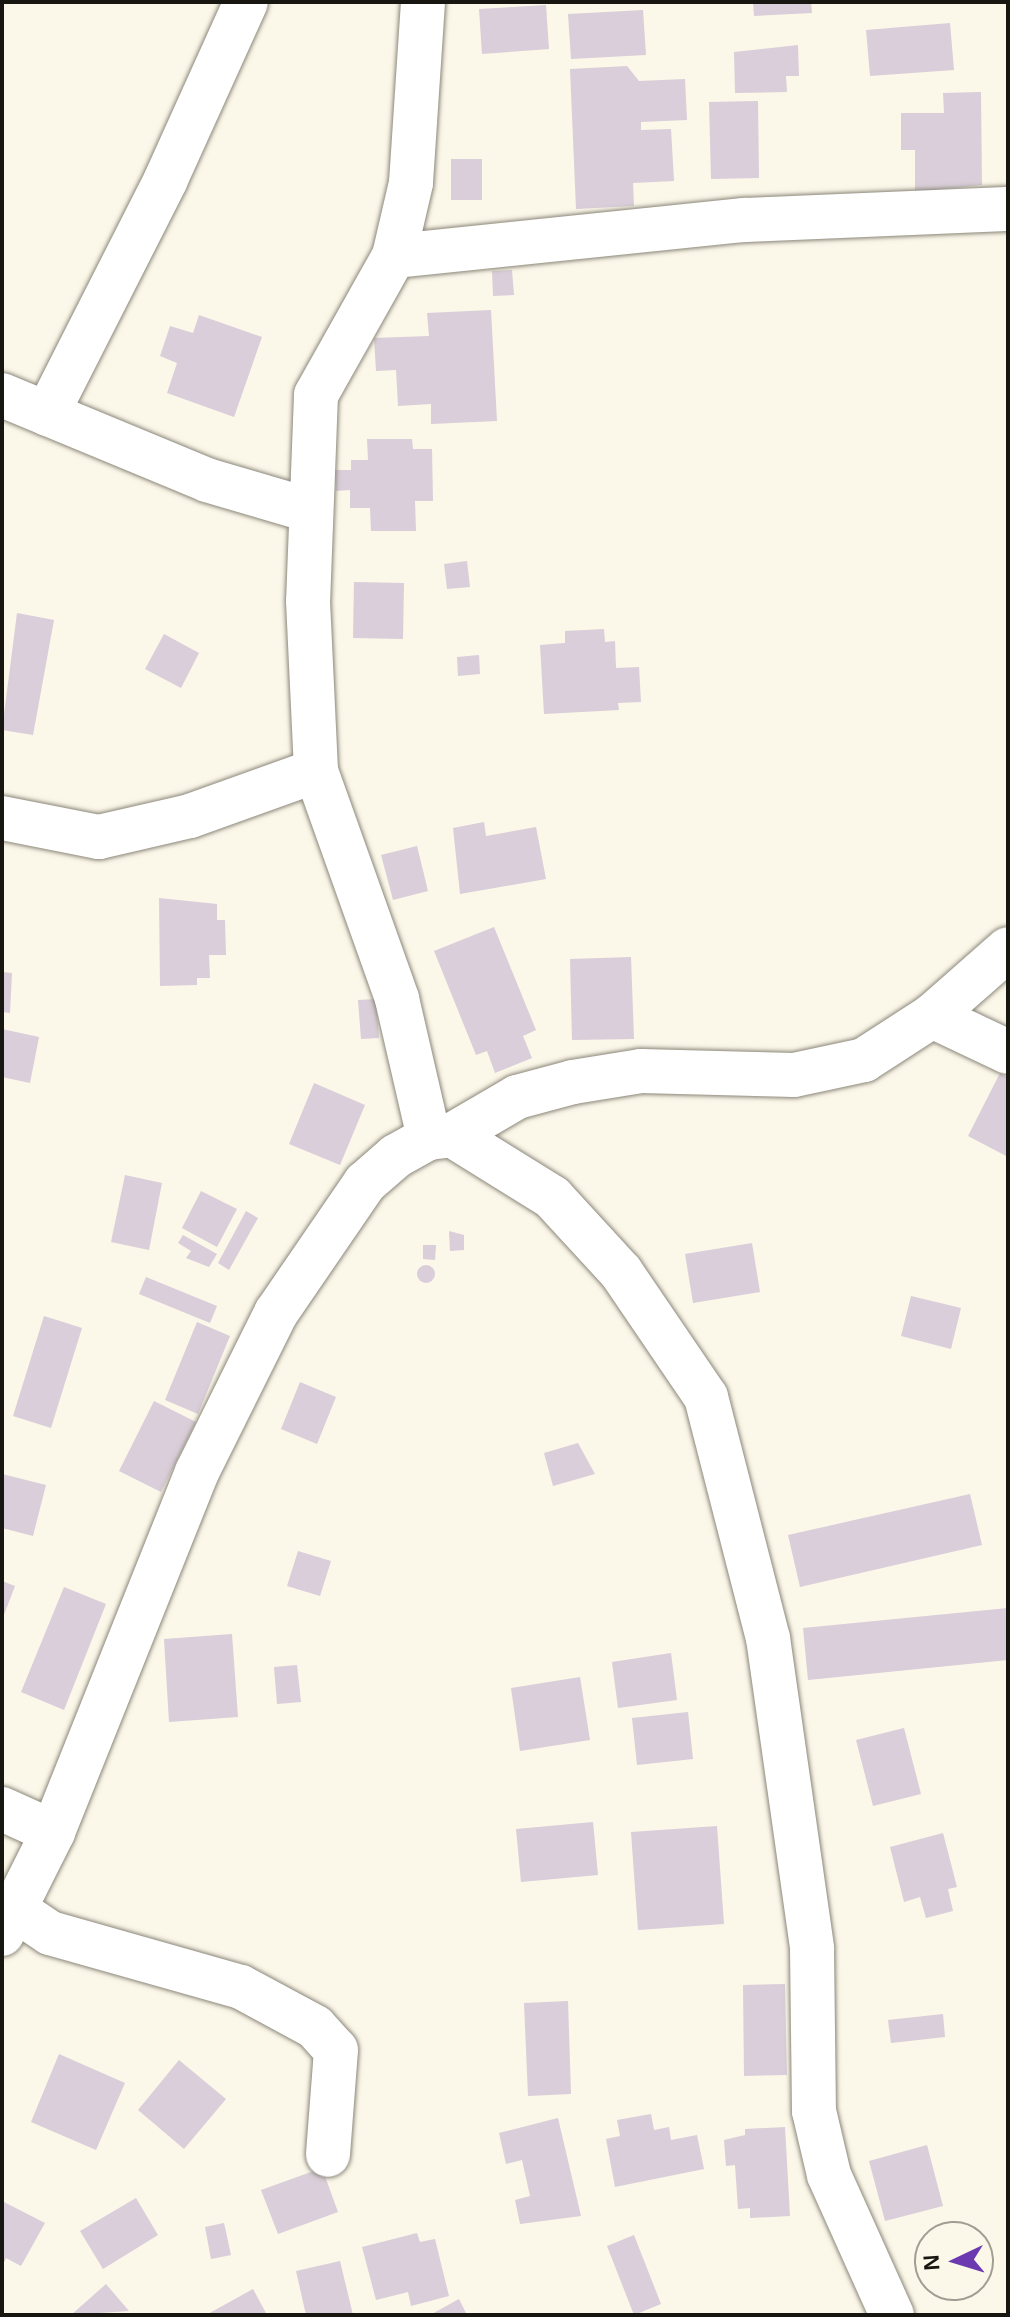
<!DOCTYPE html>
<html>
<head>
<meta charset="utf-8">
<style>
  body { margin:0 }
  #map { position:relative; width:1010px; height:2317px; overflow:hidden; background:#fbf7e9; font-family:Arial,sans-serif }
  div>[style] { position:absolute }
  .building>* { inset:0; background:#d9ced9 }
  .round { border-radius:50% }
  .roads { filter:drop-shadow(0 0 2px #8b877a) drop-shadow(0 0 2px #8b877a) }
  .minor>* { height:44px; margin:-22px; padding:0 22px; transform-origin:22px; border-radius:22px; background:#fff }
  span { translate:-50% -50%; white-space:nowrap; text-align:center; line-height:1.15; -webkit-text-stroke:7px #fbf7e9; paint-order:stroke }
  .frame { position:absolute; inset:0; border:4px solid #171611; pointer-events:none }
  .north { position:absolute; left:914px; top:2221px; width:80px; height:80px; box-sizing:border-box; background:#fbf7e9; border:2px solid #a09d93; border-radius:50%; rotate:266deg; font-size:22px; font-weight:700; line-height:32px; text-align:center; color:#171611 }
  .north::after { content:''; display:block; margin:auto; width:28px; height:36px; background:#6b39b0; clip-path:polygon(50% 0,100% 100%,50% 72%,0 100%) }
</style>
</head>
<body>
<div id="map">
  <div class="building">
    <div style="clip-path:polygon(753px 2px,811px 2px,812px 13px,754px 16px)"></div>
    <div style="clip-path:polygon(546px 5px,549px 49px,482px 54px,479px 9px)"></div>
    <div style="clip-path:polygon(643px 10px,646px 55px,571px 59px,568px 14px)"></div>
    <div style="clip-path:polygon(950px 23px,954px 70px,870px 76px,866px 30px)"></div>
    <div style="clip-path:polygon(798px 45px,799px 76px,786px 76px,787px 92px,735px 93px,734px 52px)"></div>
    <div style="clip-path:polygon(627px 66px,639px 81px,685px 79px,687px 120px,641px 122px,641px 130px,671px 129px,674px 181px,633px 183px,634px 206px,576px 209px,570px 69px)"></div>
    <div style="clip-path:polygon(981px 92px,982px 185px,915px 192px,915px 150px,901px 150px,901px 113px,944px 113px,943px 93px)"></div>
    <div style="clip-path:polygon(758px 101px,759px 178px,711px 179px,709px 102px)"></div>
    <div style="clip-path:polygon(451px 159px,482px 159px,482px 200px,451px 200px)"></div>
    <div style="clip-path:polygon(512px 270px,514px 295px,493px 296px,492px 271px)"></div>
    <div style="clip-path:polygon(491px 310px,497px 421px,431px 424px,431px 404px,398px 406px,396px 370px,376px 371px,374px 338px,429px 336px,427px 313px)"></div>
    <div style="clip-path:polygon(199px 315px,262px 337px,234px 417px,167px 393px,177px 363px,160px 356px,170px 326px,193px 333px)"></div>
    <div style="clip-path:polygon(367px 439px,412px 439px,413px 449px,432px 449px,433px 501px,415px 501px,416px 531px,371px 531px,370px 508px,350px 508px,350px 490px,336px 491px,335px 470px,351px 470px,351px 460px,368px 460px)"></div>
    <div style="clip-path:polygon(467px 561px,470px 587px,447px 589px,444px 564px)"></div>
    <div style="clip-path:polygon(354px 582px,404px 583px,403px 639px,353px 638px)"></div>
    <div style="clip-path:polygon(17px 613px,54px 620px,33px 735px,2px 730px)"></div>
    <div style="clip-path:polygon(604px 629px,605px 642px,615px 641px,616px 668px,639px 667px,641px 702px,618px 703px,619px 710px,544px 714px,540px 645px,565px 643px,565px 631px)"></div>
    <div style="clip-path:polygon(164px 634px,199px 653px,181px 688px,145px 669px)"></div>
    <div style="clip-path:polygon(479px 655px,480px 674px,458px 676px,457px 657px)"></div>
    <div style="clip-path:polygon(484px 822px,486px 836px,536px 827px,546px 879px,460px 894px,453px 828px)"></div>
    <div style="clip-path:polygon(417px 846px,428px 891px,393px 900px,381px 855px)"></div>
    <div style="clip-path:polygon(159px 898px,217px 904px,217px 920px,225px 920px,226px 955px,209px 955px,210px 978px,197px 978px,197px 985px,160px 986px)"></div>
    <div style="clip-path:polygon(494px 927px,536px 1030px,523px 1036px,532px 1058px,495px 1073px,487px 1051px,476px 1055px,434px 951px)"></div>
    <div style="clip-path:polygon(631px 957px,634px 1039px,572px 1040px,570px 959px)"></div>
    <div style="clip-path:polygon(2px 972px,12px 973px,10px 1013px,2px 1012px)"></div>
    <div style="clip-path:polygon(376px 999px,379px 1038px,361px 1039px,358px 1000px)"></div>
    <div style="clip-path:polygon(2px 1029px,39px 1037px,30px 1083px,2px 1077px)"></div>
    <div style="clip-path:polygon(1000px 1073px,1008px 1078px,1008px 1157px,968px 1136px)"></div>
    <div style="clip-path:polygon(314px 1083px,365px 1105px,340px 1165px,289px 1144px)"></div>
    <div style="clip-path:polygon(125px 1175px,162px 1183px,149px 1250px,111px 1242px)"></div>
    <div style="clip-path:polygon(201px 1191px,237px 1209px,217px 1247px,182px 1228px)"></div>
    <div style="clip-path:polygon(246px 1211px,258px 1218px,229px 1270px,218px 1263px)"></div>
    <div style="clip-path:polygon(449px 1231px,464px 1235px,464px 1250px,450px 1251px)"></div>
    <div style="clip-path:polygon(183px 1235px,217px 1254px,209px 1267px,186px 1258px,191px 1251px,178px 1243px)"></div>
    <div style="clip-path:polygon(752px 1243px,760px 1292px,693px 1303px,685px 1254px)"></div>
    <div style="clip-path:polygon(423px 1245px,436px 1245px,435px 1260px,423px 1259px)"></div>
    <div class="round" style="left:417px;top:1265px;width:18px;height:18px"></div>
    <div style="clip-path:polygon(146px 1277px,217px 1306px,210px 1323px,139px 1294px)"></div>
    <div style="clip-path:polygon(911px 1296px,961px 1308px,951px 1349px,901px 1336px)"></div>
    <div style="clip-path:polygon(44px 1316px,82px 1328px,51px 1428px,13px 1416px)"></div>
    <div style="clip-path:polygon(197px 1322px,230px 1336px,198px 1414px,165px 1400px)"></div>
    <div style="clip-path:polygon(300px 1382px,336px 1397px,317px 1444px,281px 1429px)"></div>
    <div style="clip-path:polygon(154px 1401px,196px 1422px,161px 1492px,119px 1471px)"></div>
    <div style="clip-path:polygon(578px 1443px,595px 1474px,553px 1486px,544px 1453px)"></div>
    <div style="clip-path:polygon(2px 1474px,46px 1485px,33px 1536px,2px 1528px)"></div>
    <div style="clip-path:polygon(970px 1494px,982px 1545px,800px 1587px,788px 1535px)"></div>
    <div style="clip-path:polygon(298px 1551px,331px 1561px,320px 1596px,287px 1586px)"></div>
    <div style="clip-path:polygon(2px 1581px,15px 1586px,2px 1620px)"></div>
    <div style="clip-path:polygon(64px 1587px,106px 1604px,64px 1710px,21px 1692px)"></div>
    <div style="clip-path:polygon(1008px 1608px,1008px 1660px,808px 1680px,803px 1628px)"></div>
    <div style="clip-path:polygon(232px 1634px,238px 1717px,169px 1722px,164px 1639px)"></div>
    <div style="clip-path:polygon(671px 1653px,677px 1700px,618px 1708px,612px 1662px)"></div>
    <div style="clip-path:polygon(297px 1665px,301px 1702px,277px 1704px,274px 1667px)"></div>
    <div style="clip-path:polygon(580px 1677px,590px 1740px,520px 1751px,511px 1688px)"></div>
    <div style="clip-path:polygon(688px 1712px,693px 1759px,637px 1765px,632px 1718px)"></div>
    <div style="clip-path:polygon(904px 1728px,921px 1794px,873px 1806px,856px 1740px)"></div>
    <div style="clip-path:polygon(593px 1822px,598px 1875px,521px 1882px,516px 1829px)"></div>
    <div style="clip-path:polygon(717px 1826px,724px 1924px,638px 1930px,631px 1832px)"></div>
    <div style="clip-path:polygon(943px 1833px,957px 1887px,948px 1889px,953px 1911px,926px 1918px,920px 1897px,904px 1902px,890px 1847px)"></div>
    <div style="clip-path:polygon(785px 1984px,787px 2075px,744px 2076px,743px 1985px)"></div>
    <div style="clip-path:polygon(568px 2001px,571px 2094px,528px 2096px,524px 2003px)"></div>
    <div style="clip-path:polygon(943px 2014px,945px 2037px,891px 2043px,888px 2020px)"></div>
    <div style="clip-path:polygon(59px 2054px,125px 2083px,96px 2150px,31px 2122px)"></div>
    <div style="clip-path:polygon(179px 2060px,226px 2099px,184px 2149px,138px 2110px)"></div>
    <div style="clip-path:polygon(651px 2114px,654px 2130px,669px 2127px,671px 2140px,697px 2135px,704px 2169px,615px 2187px,606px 2139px,620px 2136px,617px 2120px)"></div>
    <div style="clip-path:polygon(558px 2118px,581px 2216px,520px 2224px,515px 2200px,530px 2196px,522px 2160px,506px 2164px,499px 2133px)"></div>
    <div style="clip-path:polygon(785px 2127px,790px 2216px,750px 2218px,750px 2208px,738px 2209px,735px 2165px,726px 2166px,724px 2140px,745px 2135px,745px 2129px)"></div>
    <div style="clip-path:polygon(927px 2145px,943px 2206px,885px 2221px,869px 2161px)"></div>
    <div style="clip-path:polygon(322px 2168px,338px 2212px,278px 2234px,261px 2190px)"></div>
    <div style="clip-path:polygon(136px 2198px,158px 2235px,103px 2269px,80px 2231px)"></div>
    <div style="clip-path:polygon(2px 2201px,45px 2223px,21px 2266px,6px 2258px,2px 2267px)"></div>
    <div style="clip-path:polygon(224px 2223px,231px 2255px,211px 2259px,205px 2227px)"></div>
    <div style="clip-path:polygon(417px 2233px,420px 2242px,435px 2239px,449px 2296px,411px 2306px,408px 2292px,376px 2300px,362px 2247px)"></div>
    <div style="clip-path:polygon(634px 2235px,661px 2304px,634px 2315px,607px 2246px)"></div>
    <div style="clip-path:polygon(340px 2261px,353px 2315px,306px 2315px,296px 2271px)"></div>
    <div style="clip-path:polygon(106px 2284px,129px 2311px,71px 2315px)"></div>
    <div style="clip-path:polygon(253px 2289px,267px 2315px,206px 2315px)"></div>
    <div style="clip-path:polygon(459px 2299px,467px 2315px,430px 2315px)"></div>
  </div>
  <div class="roads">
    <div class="minor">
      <div style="left:423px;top:2px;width:181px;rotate:93.8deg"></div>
      <div style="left:411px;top:183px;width:75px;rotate:103.1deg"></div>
      <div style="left:394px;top:256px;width:159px;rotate:119.3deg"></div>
      <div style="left:316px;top:395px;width:206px;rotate:92.2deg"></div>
      <div style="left:308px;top:601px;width:170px;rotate:87.3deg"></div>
      <div style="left:316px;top:771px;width:242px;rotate:70.4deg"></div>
      <div style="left:397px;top:999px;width:143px;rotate:77deg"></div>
      <div style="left:394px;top:256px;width:352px;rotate:-5.9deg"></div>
      <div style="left:744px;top:220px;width:264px;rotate:-2.4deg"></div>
      <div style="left:2px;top:395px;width:222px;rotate:22.5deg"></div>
      <div style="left:207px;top:480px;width:106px;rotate:16.4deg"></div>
      <div style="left:47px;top:414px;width:263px;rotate:-63.1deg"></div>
      <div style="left:166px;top:179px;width:194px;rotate:-65.7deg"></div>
      <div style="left:2px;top:818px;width:99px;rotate:11.1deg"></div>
      <div style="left:99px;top:837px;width:93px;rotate:-13deg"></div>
      <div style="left:190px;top:816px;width:134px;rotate:-19.7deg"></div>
      <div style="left:932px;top:1016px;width:84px;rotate:25.3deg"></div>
      <div style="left:452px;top:1135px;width:75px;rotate:-30.3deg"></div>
      <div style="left:517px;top:1097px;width:58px;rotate:-15deg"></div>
      <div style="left:573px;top:1082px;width:69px;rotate:-9.2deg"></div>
      <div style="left:641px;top:1071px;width:153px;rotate:1.5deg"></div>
      <div style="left:794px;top:1075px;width:72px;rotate:-12.1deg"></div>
      <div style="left:864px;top:1060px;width:81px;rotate:-32.9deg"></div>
      <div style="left:932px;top:1016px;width:101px;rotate:-41.4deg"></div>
      <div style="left:2px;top:1809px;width:56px;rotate:24.3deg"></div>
      <div style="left:16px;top:1910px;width:41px;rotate:34.1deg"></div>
      <div style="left:50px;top:1933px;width:198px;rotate:15.8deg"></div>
      <div style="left:241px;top:1987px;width:84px;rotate:28.4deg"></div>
      <div style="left:315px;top:2027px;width:31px;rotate:48deg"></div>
      <div style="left:336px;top:2050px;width:105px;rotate:94.4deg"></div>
      <div style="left:2px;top:1934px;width:114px;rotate:-63.4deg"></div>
      <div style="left:53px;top:1832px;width:388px;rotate:-68.2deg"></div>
      <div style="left:197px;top:1472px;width:178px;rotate:-63.6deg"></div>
      <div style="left:276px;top:1313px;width:158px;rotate:-55.6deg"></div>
      <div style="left:365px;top:1183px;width:41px;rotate:-41.1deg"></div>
      <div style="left:396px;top:1156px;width:38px;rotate:-29deg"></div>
      <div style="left:429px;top:1138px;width:23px;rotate:-7deg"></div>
      <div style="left:452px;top:1135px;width:118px;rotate:31.8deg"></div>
      <div style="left:552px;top:1197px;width:102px;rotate:47.4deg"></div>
      <div style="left:621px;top:1272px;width:151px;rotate:55.8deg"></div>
      <div style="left:706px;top:1397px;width:249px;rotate:75.6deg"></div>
      <div style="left:768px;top:1638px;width:314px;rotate:81.9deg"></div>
      <div style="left:812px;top:1949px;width:162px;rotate:89.3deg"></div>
      <div style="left:814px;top:2111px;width:66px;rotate:76.8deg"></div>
      <div style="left:829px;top:2175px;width:154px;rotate:65.8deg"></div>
    </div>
  </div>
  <div class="frame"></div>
  <div class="north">N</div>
</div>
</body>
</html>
